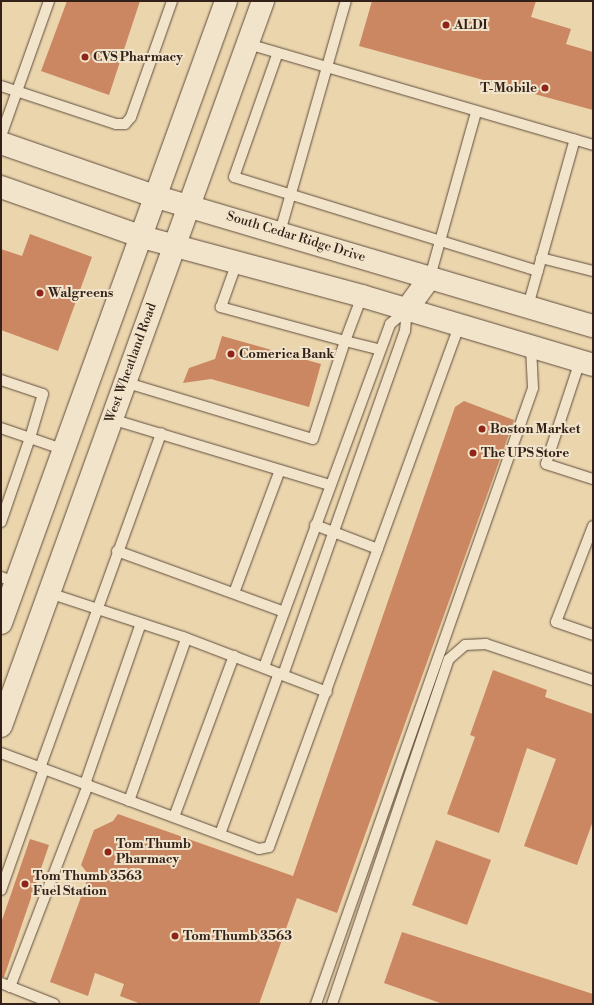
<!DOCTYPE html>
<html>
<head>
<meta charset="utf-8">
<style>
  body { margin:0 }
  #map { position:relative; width:594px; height:1005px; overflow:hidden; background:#ead5ad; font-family:"Libre Bodoni",serif }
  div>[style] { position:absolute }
  .building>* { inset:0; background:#cb8762 }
  .roads { filter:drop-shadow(0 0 1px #614d3e) drop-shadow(0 0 1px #614d3e) }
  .lane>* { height:10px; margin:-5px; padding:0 5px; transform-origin:5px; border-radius:5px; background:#f1e4ca }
  .secondary>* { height:22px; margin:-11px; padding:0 11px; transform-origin:11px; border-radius:11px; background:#f1e4ca }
  .dots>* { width:11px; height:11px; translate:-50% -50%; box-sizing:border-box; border:2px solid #f1e4ca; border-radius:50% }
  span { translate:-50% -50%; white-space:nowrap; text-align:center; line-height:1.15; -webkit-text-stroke:4px #f1e4ca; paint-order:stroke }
  .poi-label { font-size:13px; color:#332019; font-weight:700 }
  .left { translate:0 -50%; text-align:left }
  .right { translate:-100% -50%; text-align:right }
  .street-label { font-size:13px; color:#332019 }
  .frame { position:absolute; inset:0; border:2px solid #332019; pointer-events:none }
</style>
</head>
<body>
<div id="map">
  <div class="building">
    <div style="clip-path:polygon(67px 1px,140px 1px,109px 95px,41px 71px)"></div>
    <div style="clip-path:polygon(372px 1px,536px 1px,531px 17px,571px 29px,566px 44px,593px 52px,593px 110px,359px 46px)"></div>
    <div style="clip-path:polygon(30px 234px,92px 257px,58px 351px,1px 330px,1px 249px,22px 256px)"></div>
    <div style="clip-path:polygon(222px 336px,321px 364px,309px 407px,211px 379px,183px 383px,189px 368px,215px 359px)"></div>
    <div style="clip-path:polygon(464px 401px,514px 420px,337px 913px,297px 898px,259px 1004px,141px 1004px,120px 996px,124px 984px,95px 973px,88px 996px,50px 982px,89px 875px,81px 865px,94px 830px,113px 821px,118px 814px,293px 876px,455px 407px)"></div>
    <div style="clip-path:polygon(493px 670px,547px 690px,545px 697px,593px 714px,593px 821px,577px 865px,524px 846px,556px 759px,527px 748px,499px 833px,447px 814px,475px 737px,470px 735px)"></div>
    <div style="clip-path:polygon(30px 839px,49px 845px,4px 977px,1px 977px,1px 923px)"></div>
    <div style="clip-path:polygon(436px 840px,491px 860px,467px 925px,412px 905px)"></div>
    <div style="clip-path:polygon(402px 932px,593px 994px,593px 1004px,443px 1004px,384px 983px)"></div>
  </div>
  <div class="roads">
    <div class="lane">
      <div style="left:248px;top:44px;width:359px;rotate:16.3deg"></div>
      <div style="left:277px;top:55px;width:129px;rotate:109.4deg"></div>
      <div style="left:234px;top:177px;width:318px;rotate:17.2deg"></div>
      <div style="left:1px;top:86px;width:121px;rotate:18.3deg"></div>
      <div style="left:116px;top:124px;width:9px"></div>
      <div style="left:125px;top:124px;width:9px;rotate:-49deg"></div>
      <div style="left:131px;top:117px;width:123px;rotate:-70.5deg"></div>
      <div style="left:1px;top:136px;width:143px;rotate:-70.4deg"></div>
      <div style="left:280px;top:232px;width:240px;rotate:-74.1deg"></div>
      <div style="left:541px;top:258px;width:54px;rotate:14deg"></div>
      <div style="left:430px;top:277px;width:171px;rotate:-74.4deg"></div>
      <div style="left:362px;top:296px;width:48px;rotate:110.7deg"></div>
      <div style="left:345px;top:341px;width:36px;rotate:14deg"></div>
      <div style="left:528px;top:306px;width:173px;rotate:-74.3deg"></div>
      <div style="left:580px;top:361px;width:108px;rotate:108.3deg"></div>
      <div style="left:546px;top:464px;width:49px;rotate:17.7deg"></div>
      <div style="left:1px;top:380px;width:44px;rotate:18.4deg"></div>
      <div style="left:43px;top:394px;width:46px;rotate:106.5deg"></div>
      <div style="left:30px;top:438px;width:31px;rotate:-161deg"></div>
      <div style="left:124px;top:382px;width:197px;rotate:16.8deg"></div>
      <div style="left:313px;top:439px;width:103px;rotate:-71.9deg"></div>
      <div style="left:345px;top:341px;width:129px;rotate:-164.7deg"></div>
      <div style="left:221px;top:307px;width:48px;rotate:-70.4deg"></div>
      <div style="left:111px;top:419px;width:229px;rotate:16.8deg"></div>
      <div style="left:1px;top:522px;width:89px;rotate:-71deg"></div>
      <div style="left:30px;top:438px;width:36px;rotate:19deg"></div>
      <div style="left:315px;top:525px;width:67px;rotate:20.9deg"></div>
      <div style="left:593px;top:526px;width:103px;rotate:111.1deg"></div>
      <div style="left:556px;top:622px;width:39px;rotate:19deg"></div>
      <div style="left:117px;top:551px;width:176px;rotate:20deg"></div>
      <div style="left:1px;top:577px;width:15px;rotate:20deg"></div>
      <div style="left:49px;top:593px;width:141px;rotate:18.2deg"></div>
      <div style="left:183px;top:637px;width:154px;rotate:20.9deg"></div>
      <div style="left:234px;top:593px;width:131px;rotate:-69.5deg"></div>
      <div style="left:264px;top:667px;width:365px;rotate:-69.8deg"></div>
      <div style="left:390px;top:324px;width:22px;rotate:-39deg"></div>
      <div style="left:283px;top:675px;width:365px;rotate:-70.5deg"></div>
      <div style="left:405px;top:331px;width:22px;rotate:-85deg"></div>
      <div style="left:1px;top:753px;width:275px;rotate:20.4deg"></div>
      <div style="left:259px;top:849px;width:10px;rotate:-11deg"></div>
      <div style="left:269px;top:847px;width:555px;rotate:-69.96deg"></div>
      <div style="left:40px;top:768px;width:356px;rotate:-70.1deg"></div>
      <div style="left:85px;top:784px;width:170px;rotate:-70.8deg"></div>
      <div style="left:129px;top:801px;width:172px;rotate:-70.6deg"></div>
      <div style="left:174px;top:817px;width:172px;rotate:-69.6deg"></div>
      <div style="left:220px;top:834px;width:171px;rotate:-69.9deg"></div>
      <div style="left:1px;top:890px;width:128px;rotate:-70.4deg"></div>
      <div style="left:1px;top:983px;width:57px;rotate:21.6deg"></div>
      <div style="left:10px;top:987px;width:217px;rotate:-68.9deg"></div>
      <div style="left:316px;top:1004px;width:653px;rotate:-70.59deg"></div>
      <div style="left:533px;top:388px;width:41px;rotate:-92.8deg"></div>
      <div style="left:332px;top:1004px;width:364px;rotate:-71.3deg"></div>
      <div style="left:449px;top:659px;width:21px;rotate:-41deg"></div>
      <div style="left:465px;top:645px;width:21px;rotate:-3deg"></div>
      <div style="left:486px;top:644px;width:113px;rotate:18.6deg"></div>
    </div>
    <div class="secondary">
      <div style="left:1px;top:143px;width:165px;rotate:19.1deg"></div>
      <div style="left:157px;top:197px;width:455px;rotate:16.5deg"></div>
      <div style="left:1px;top:187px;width:150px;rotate:19.5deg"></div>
      <div style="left:142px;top:237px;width:228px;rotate:15deg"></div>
      <div style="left:362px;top:296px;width:241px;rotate:16.6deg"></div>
      <div style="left:407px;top:309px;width:39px;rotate:-54deg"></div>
      <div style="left:1px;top:623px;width:661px;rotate:-70.11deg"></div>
      <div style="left:1px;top:726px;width:771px;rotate:-70.13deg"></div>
    </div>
  </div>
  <div class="dots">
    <div style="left:446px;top:25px;background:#8f2418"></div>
    <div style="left:85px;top:57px;background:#8f2418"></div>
    <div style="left:545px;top:88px;background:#8f2418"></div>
    <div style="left:40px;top:293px;background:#8f2418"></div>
    <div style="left:231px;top:354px;background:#8f2418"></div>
    <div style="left:482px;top:429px;background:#8f2418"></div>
    <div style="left:473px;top:453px;background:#8f2418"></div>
    <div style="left:108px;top:852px;background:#8f2418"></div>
    <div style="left:25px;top:884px;background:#8f2418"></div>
    <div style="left:175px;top:936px;background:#8f2418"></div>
  </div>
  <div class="poi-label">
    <span class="left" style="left:454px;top:25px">ALDI</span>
    <span class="left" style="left:93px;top:57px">CVS Pharmacy</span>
    <span class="right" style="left:537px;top:88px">T-Mobile</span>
    <span class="left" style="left:48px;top:293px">Walgreens</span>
    <span class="left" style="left:239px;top:354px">Comerica Bank</span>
    <span class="left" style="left:490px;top:429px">Boston Market</span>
    <span class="left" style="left:481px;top:453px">The UPS Store</span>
    <span class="left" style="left:116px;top:852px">Tom Thumb<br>Pharmacy</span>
    <span class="left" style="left:33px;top:884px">Tom Thumb 3563<br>Fuel Station</span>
    <span class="left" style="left:183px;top:936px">Tom Thumb 3563</span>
  </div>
  <div class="street-label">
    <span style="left:296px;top:237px;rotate:17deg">South Cedar Ridge Drive</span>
    <span style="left:131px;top:363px;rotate:-70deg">West Wheatland Road</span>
  </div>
  <div class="frame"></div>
</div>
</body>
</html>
